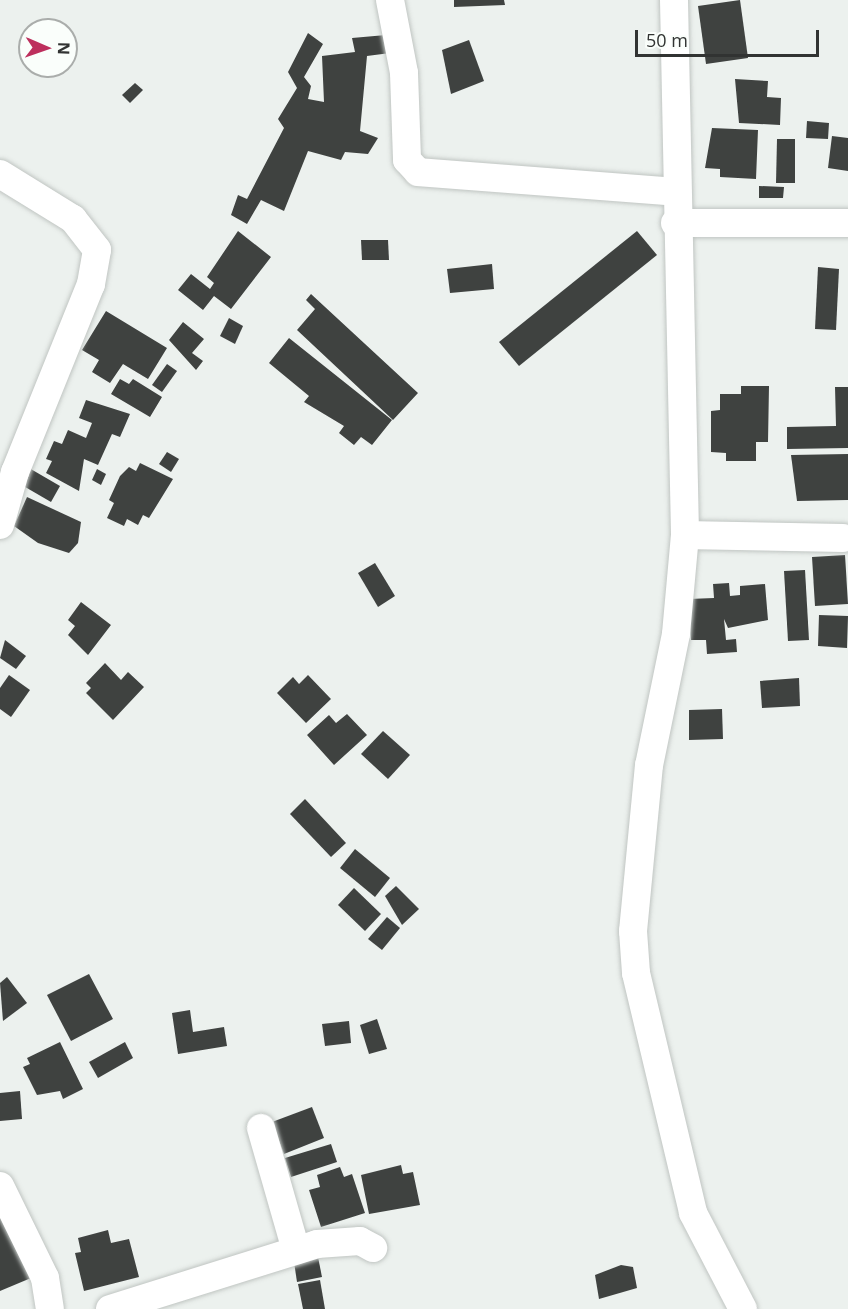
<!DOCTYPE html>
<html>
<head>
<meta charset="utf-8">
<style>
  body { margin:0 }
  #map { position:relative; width:848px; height:1309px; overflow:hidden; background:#ecf1ee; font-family:"Open Sans",sans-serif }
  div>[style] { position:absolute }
  .building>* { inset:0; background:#3f4240 }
  .roads { filter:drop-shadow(0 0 2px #c0c5c2) drop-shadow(0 0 2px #c0c5c2) }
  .minor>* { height:28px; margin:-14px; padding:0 14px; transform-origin:14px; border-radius:14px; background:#fff }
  span { translate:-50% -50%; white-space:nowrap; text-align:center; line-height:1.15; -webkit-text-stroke:6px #fafefb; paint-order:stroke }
  .north { position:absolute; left:18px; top:18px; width:60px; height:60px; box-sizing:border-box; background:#fafefb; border:2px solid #aaadab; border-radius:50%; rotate:92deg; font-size:16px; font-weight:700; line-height:24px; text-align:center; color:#313332 }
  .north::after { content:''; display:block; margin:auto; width:21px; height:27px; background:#bd2f5d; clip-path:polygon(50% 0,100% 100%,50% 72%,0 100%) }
  .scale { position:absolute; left:635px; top:30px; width:184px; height:27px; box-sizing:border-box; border:3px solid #313332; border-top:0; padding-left:8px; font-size:18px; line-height:21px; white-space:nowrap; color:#313332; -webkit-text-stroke:4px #fafefb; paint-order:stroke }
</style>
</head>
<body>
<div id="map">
  <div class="building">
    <div style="clip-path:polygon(454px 0,504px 0,505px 5px,454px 7px)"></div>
    <div style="clip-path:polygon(740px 0,748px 58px,706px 64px,698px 6px)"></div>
    <div style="clip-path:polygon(308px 33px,323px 44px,304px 77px,311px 86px,308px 99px,324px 102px,322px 56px,355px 52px,352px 38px,386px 35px,390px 53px,367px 56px,360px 131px,378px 138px,368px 154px,345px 152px,341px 160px,308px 151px,284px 211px,261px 200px,247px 224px,231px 215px,238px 195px,247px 199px,284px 128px,278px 119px,297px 88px,288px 72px)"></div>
    <div style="clip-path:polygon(469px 40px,484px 81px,451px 94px,442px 50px)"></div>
    <div style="clip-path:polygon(735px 79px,768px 81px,767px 97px,781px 98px,780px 125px,739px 123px)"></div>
    <div style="clip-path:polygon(135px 83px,143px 90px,130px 103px,122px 95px)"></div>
    <div style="clip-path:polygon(807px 121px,829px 123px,828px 139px,806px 138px)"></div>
    <div style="clip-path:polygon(712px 128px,758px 130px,756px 179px,720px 177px,720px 169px,705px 168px)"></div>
    <div style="clip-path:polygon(832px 136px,848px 138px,848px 171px,828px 168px)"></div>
    <div style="clip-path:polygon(777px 139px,795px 139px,795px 183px,776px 183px)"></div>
    <div style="clip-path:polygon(759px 186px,784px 187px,783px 198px,759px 198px)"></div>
    <div style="clip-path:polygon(238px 231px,271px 257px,231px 309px,214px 296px,203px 310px,178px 290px,191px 274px,210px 289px,214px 283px,207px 277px)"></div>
    <div style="clip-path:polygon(637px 231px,657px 255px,519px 366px,499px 342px)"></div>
    <div style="clip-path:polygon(361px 240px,388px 240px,389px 260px,362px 260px)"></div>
    <div style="clip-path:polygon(492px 264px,494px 289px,450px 293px,447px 269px)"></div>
    <div style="clip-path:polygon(818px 267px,839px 269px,836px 330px,815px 329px)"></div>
    <div style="clip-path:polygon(311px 294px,418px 393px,393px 420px,297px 330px,315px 309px,306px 300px)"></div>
    <div style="clip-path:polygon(106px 311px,167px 348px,148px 379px,123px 364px,110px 383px,92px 372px,99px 360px,82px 350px)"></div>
    <div style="clip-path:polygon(229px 318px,243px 326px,235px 344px,220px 336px)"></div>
    <div style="clip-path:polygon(183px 322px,204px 339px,192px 353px,203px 361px,196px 370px,169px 340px)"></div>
    <div style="clip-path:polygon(289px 338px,392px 420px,372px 445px,361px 437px,354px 445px,339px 433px,344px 426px,304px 402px,309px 396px,269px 363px)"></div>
    <div style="clip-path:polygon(167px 364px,177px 371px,162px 392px,152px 385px)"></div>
    <div style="clip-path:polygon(120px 379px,129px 384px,133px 379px,162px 397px,150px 417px,111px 394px)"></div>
    <div style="clip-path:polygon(741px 386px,769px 386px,768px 442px,756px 442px,756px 461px,726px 461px,726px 453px,711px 452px,711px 411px,720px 410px,720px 394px,741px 394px)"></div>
    <div style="clip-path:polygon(835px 387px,848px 387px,848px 448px,787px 449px,787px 427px,836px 426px)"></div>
    <div style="clip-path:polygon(86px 400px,130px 414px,120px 437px,112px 434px,98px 465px,84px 459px,79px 491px,46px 473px,52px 461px,46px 459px,54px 441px,62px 444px,68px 430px,86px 438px,92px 423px,79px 418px)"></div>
    <div style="clip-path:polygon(167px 452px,179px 459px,171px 472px,159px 464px)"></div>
    <div style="clip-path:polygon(848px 454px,848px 500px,797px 501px,791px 455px)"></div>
    <div style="clip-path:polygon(140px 463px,173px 479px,149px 518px,143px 515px,138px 525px,127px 519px,124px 526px,107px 518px,114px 503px,109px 500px,120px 476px,129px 467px,136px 471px)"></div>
    <div style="clip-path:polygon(29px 468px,60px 486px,51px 502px,20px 484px)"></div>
    <div style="clip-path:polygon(97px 469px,106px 474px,101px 485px,92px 480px)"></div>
    <div style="clip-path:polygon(27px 497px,81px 522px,78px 543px,69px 553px,38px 543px,14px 526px)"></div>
    <div style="clip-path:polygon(845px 555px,848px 604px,815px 606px,812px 557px)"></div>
    <div style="clip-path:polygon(375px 563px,395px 596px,378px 607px,358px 573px)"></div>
    <div style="clip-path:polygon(805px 570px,809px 640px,788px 641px,784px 571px)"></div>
    <div style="clip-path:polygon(729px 583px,730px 596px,740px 595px,740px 586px,765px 584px,768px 620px,728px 628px,724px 619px,726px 640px,736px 639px,737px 652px,707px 654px,706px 640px,691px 640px,689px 599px,714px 598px,713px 584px)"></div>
    <div style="clip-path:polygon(81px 602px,111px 625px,88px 655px,68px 635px,75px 626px,68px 620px)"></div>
    <div style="clip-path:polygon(819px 615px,848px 616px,847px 648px,818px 646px)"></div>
    <div style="clip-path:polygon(5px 640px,26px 656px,16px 669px,0 658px)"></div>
    <div style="clip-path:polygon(105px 663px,121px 680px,128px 672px,144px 687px,113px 720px,86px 693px,91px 688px,86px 683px)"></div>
    <div style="clip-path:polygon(9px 675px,30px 690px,11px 717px,0 709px,0 688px)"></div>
    <div style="clip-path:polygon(308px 675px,331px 699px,306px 723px,277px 693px,293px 677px,299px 684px)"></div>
    <div style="clip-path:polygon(799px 678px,800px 706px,762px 708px,760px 681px)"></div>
    <div style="clip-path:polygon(722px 709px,723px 739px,689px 740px,689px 710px)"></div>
    <div style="clip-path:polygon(347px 714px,367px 735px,334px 765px,307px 735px,329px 715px,336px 723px)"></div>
    <div style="clip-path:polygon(383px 731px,410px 755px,388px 779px,361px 754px)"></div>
    <div style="clip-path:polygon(305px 799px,346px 843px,331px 857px,290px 814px)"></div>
    <div style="clip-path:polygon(355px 849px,390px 878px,375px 897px,340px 868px)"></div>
    <div style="clip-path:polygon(396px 886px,419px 909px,402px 925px,385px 896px)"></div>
    <div style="clip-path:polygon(354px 888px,381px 914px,365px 931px,338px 905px)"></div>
    <div style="clip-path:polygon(387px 917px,400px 928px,382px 950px,368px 939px)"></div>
    <div style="clip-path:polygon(89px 974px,113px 1019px,71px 1041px,47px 995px)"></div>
    <div style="clip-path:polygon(7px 977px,27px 1003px,3px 1021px,0 983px)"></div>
    <div style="clip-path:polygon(190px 1010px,193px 1032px,224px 1027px,227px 1046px,178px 1054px,172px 1013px)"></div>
    <div style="clip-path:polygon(377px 1019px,387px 1049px,369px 1054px,360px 1025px)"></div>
    <div style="clip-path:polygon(349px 1021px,351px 1043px,325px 1046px,322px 1024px)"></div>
    <div style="clip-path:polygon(60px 1042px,83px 1089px,63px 1099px,60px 1091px,37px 1095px,23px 1067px,30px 1064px,27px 1058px)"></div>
    <div style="clip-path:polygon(125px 1042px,133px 1058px,98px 1078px,89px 1062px)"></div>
    <div style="clip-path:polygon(20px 1091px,22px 1119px,0 1121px,0 1093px)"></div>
    <div style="clip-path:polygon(312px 1107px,324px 1138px,284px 1154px,272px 1122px)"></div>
    <div style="clip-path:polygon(331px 1144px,337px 1162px,291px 1177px,285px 1158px)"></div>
    <div style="clip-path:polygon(401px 1165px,403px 1174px,413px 1172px,420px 1205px,369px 1214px,361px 1175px)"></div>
    <div style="clip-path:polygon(340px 1167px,344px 1177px,352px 1174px,365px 1213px,321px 1227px,309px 1190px,320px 1187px,317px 1175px)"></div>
    <div style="clip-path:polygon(0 1217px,31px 1278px,0 1291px)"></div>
    <div style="clip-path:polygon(108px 1230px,111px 1243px,129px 1239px,139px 1277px,84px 1291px,75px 1253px,81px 1252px,78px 1238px)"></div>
    <div style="clip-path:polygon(318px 1257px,322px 1277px,297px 1282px,294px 1262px)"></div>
    <div style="clip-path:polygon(621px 1265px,633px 1267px,637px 1288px,599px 1299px,595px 1275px)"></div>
    <div style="clip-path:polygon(320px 1280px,325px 1309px,303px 1309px,298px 1284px)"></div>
  </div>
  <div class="roads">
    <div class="minor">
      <div style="left:390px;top:0;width:74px;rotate:79.1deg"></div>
      <div style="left:404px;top:73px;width:87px;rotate:88deg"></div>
      <div style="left:407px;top:160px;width:16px;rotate:47deg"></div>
      <div style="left:418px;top:172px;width:258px;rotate:4.4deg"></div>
      <div style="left:674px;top:0;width:535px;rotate:88.82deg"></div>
      <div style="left:685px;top:535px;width:99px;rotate:95.2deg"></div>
      <div style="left:676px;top:634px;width:134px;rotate:101.6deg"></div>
      <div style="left:649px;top:765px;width:167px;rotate:95.5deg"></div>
      <div style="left:633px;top:931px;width:42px;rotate:85.9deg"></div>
      <div style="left:636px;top:973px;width:247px;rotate:76.6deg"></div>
      <div style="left:693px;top:1213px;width:108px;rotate:62.5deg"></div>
      <div style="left:0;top:174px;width:86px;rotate:31.7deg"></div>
      <div style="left:73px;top:219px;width:39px;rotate:52deg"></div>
      <div style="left:97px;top:250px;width:35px;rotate:100deg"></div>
      <div style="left:91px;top:284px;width:203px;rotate:112deg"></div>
      <div style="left:15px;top:472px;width:55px;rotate:105.8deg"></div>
      <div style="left:675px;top:223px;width:173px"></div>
      <div style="left:685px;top:535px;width:158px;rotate:1.1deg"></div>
      <div style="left:261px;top:1128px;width:127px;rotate:74deg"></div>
      <div style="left:0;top:1186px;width:102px;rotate:63.9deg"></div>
      <div style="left:45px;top:1278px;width:31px;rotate:81deg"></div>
      <div style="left:110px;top:1309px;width:217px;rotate:-17.4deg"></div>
      <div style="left:317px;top:1244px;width:43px;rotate:-4deg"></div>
      <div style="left:360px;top:1241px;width:15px;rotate:28deg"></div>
    </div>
  </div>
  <div class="north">N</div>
  <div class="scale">50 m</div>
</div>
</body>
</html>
